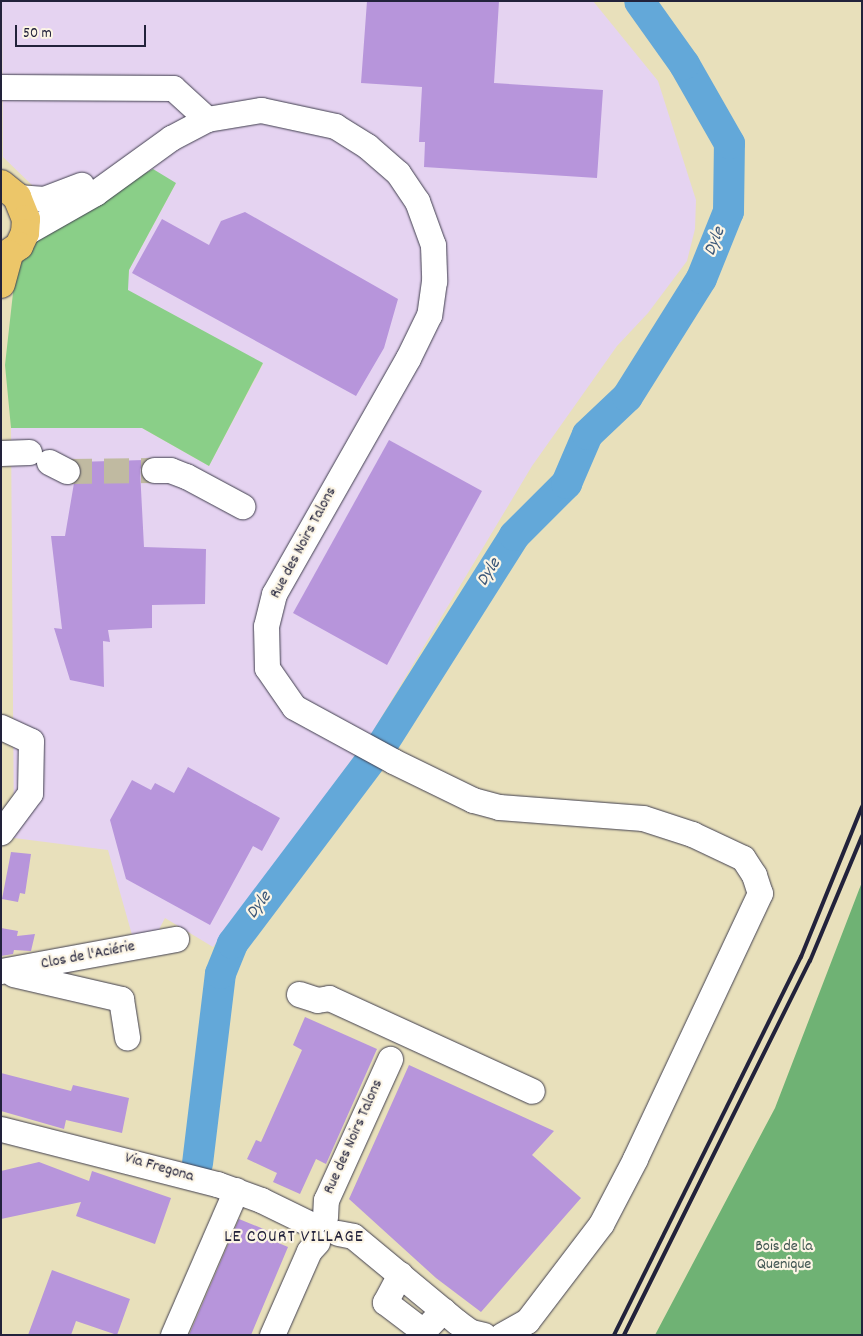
<!DOCTYPE html>
<html>
<head>
<meta charset="utf-8">
<style>
  body { margin:0 }
  #map { position:relative; width:863px; height:1336px; overflow:hidden; background:#e8e0bb; font-family:Dekko,sans-serif }
  div>[style] { position:absolute }
  .built>* { inset:0; background:#e5d3f1 }
  .green>* { inset:0; background:#8acf88 }
  .forest>* { inset:0; background:#6fb274 }
  .river>* { height:31px; margin:-15.5px; padding:0 15.5px; transform-origin:15.5px; border-radius:15.5px; background:#63a8d9 }
  .building>* { inset:0; background:#b795db }
  .minor-tunnel>* { height:25px; margin-top:-12.5px; transform-origin:0; background:repeating-linear-gradient(90deg,#c0baa1 0 25px,transparent 0 37px) }
  .roads { filter:drop-shadow(0 0 1px #403e4e) drop-shadow(0 0 1px #403e4e) }
  .minor>* { height:25px; margin:-12.5px; padding:0 12.5px; transform-origin:12.5px; border-radius:12.5px; background:#fff }
  .major>* { height:28px; margin:-14px; padding:0 14px; transform-origin:14px; border-radius:14px; background:#ecc669 }
  .rail>* { height:4px; margin:-2px; padding:0 2px; transform-origin:2px; border-radius:2px; background:#22223b }
  span { translate:-50% -50%; white-space:nowrap; text-align:center; line-height:1.15; -webkit-text-stroke:4.5px #fcf5e5; paint-order:stroke }
  .street-label { font-size:16px; color:#22223b }
  .park-label { font-size:16px; color:#415652 }
  .water-label { font-size:18px; color:#3c587a; font-style:italic }
  .neighbourhood-label { font-size:18px; color:#22223b; letter-spacing:1px }
  .frame { position:absolute; inset:0; border:2px solid #22223b; pointer-events:none }
  .scale { position:absolute; left:15px; top:25px; width:131px; height:22px; box-sizing:border-box; border:2px solid #22223b; border-top:0; padding-left:6px; font-size:15px; line-height:18px; white-space:nowrap; color:#22223b; -webkit-text-stroke:4px #fcf5e5; paint-order:stroke }
</style>
</head>
<body>
<div id="map">
  <div class="built">
    <div style="clip-path:polygon(2px 1px,593px 1px,658px 81px,696px 200px,695px 229px,687px 261px,648px 313px,617px 346px,532px 466px,373px 731px,213px 947px,165px 918px,155px 937px,134px 942px,108px 850px,14px 838px,11px 428px,142px 428px,209px 466px,263px 364px,127px 290px,129px 270px,176px 183px,54px 223px,35px 188px,3px 157px)"></div>
  </div>
  <div class="green">
    <div style="clip-path:polygon(153px 169px,176px 183px,129px 270px,128px 290px,263px 363px,209px 466px,142px 428px,11px 428px,5px 365px,15px 275px,29px 247px,54px 223px)"></div>
  </div>
  <div class="forest">
    <div style="clip-path:polygon(862px 882px,862px 1335px,655px 1335px,775px 1108px)"></div>
  </div>
  <div class="river">
    <div style="left:197px;top:1163px;width:191px;rotate:-83.1deg"></div>
    <div style="left:220px;top:973px;width:32px;rotate:-68deg"></div>
    <div style="left:232px;top:943px;width:249px;rotate:-53deg"></div>
    <div style="left:382px;top:744px;width:247px;rotate:-57.7deg"></div>
    <div style="left:514px;top:535px;width:74px;rotate:-45deg"></div>
    <div style="left:566px;top:483px;width:53px;rotate:-66.8deg"></div>
    <div style="left:587px;top:434px;width:55px;rotate:-43.5deg"></div>
    <div style="left:627px;top:396px;width:139px;rotate:-57.9deg"></div>
    <div style="left:701px;top:278px;width:72px;rotate:-68.1deg"></div>
    <div style="left:728px;top:211px;width:68px;rotate:-89.2deg"></div>
    <div style="left:729px;top:143px;width:91px;rotate:-119.7deg"></div>
    <div style="left:684px;top:64px;width:77px;rotate:-125.5deg"></div>
  </div>
  <div class="building">
    <div style="clip-path:polygon(367px 1px,499px 1px,494px 83px,603px 90px,597px 178px,424px 167px,425px 142px,419px 142px,422px 87px,361px 83px)"></div>
    <div style="clip-path:polygon(245px 212px,398px 299px,384px 348px,356px 396px,132px 273px,162px 219px,209px 245px,221px 221px)"></div>
    <div style="clip-path:polygon(389px 440px,482px 491px,387px 665px,293px 613px)"></div>
    <div style="clip-path:polygon(144px 460px,140px 470px,144px 547px,206px 549px,205px 604px,152px 605px,152px 628px,108px 630px,110px 642px,103px 641px,104px 687px,70px 680px,54px 628px,62px 629px,51px 536px,65px 536px,74px 483px,81px 471px,77px 462px)"></div>
    <div style="clip-path:polygon(188px 767px,280px 818px,262px 851px,253px 846px,210px 925px,126px 879px,110px 820px,132px 780px,151px 790px,155px 783px,174px 793px)"></div>
    <div style="clip-path:polygon(11px 852px,31px 854px,25px 894px,20px 893px,18px 902px,2px 899px)"></div>
    <div style="clip-path:polygon(1px 928px,18px 931px,17px 936px,35px 934px,31px 951px,14px 950px,13px 954px,1px 956px)"></div>
    <div style="clip-path:polygon(305px 1017px,377px 1049px,326px 1164px,316px 1159px,300px 1194px,273px 1182px,277px 1173px,247px 1159px,256px 1140px,261px 1142px,302px 1050px,293px 1045px)"></div>
    <div style="clip-path:polygon(409px 1065px,554px 1131px,532px 1155px,581px 1198px,481px 1312px,436px 1278px,349px 1199px)"></div>
    <div style="clip-path:polygon(1px 1073px,71px 1091px,73px 1085px,129px 1098px,122px 1133px,66px 1120px,64px 1129px,1px 1111px)"></div>
    <div style="clip-path:polygon(39px 1162px,89px 1181px,92px 1171px,171px 1198px,155px 1244px,76px 1216px,81px 1202px,1px 1219px,1px 1171px)"></div>
    <div style="clip-path:polygon(239px 1219px,271px 1232px,269px 1239px,288px 1247px,251px 1335px,189px 1335px)"></div>
    <div style="clip-path:polygon(52px 1270px,130px 1299px,117px 1335px,76px 1321px,71px 1335px,28px 1335px)"></div>
  </div>
  <div class="minor-tunnel">
    <div style="left:67px;top:471px;width:87px;rotate:-0.7deg"></div>
  </div>
  <div class="roads">
    <div class="minor">
      <div style="left:1px;top:87px;width:172px;rotate:0.3deg"></div>
      <div style="left:173px;top:88px;width:46px;rotate:42.4deg"></div>
      <div style="left:17px;top:197px;width:27px;rotate:4deg"></div>
      <div style="left:44px;top:199px;width:40px;rotate:-21deg"></div>
      <div style="left:25px;top:233px;width:81px;rotate:-29.7deg"></div>
      <div style="left:95px;top:193px;width:94px;rotate:-35.9deg"></div>
      <div style="left:171px;top:138px;width:41px;rotate:-27.8deg"></div>
      <div style="left:207px;top:119px;width:55px;rotate:-9.5deg"></div>
      <div style="left:261px;top:110px;width:76px;rotate:12.2deg"></div>
      <div style="left:335px;top:126px;width:38px;rotate:32deg"></div>
      <div style="left:367px;top:146px;width:41px;rotate:41.1deg"></div>
      <div style="left:398px;top:173px;width:34px;rotate:56deg"></div>
      <div style="left:417px;top:201px;width:47px;rotate:70deg"></div>
      <div style="left:433px;top:245px;width:36px;rotate:88deg"></div>
      <div style="left:434px;top:281px;width:34px;rotate:98deg"></div>
      <div style="left:429px;top:315px;width:48px;rotate:116deg"></div>
      <div style="left:408px;top:358px;width:271px;rotate:119.6deg"></div>
      <div style="left:274px;top:594px;width:33px;rotate:104deg"></div>
      <div style="left:266px;top:626px;width:42px;rotate:88.6deg"></div>
      <div style="left:267px;top:668px;width:47px;rotate:55.3deg"></div>
      <div style="left:294px;top:707px;width:113px;rotate:28.6deg"></div>
      <div style="left:393px;top:761px;width:89px;rotate:26deg"></div>
      <div style="left:473px;top:800px;width:27px;rotate:15deg"></div>
      <div style="left:499px;top:807px;width:144px;rotate:4.4deg"></div>
      <div style="left:643px;top:818px;width:52px;rotate:18.1deg"></div>
      <div style="left:692px;top:834px;width:56px;rotate:25.2deg"></div>
      <div style="left:743px;top:858px;width:20px;rotate:57deg"></div>
      <div style="left:754px;top:875px;width:19px;rotate:72deg"></div>
      <div style="left:760px;top:893px;width:294px;rotate:115.2deg"></div>
      <div style="left:635px;top:1159px;width:73px;rotate:117.6deg"></div>
      <div style="left:601px;top:1224px;width:122px;rotate:127.3deg"></div>
      <div style="left:527px;top:1321px;width:29px;rotate:151deg"></div>
      <div style="left:1px;top:453px;width:28px;rotate:-2deg"></div>
      <div style="left:49px;top:462px;width:20px;rotate:27deg"></div>
      <div style="left:154px;top:470px;width:16px"></div>
      <div style="left:170px;top:470px;width:17px;rotate:21deg"></div>
      <div style="left:186px;top:476px;width:64px;rotate:28.2deg"></div>
      <div style="left:1px;top:727px;width:33px;rotate:25deg"></div>
      <div style="left:31px;top:741px;width:52px;rotate:91.1deg"></div>
      <div style="left:30px;top:793px;width:49px;rotate:126.6deg"></div>
      <div style="left:1px;top:971px;width:178px;rotate:-10.4deg"></div>
      <div style="left:13px;top:974px;width:111px;rotate:13deg"></div>
      <div style="left:121px;top:999px;width:39px;rotate:81deg"></div>
      <div style="left:299px;top:994px;width:19px;rotate:18deg"></div>
      <div style="left:317px;top:1000px;width:12px;rotate:-9deg"></div>
      <div style="left:329px;top:998px;width:223px;rotate:24.6deg"></div>
      <div style="left:1px;top:1129px;width:223px;rotate:14.3deg"></div>
      <div style="left:217px;top:1184px;width:47px;rotate:20deg"></div>
      <div style="left:261px;top:1200px;width:57px;rotate:26.1deg"></div>
      <div style="left:325px;top:1217px;width:17px;rotate:-87deg"></div>
      <div style="left:326px;top:1200px;width:155px;rotate:-65.6deg"></div>
      <div style="left:338px;top:1233px;width:15px;rotate:11deg"></div>
      <div style="left:353px;top:1236px;width:135px;rotate:39.6deg"></div>
      <div style="left:457px;top:1322px;width:17px;rotate:36deg"></div>
      <div style="left:471px;top:1332px;width:13px;rotate:13deg"></div>
      <div style="left:400px;top:1274px;width:32px;rotate:118deg"></div>
      <div style="left:385px;top:1302px;width:48px;rotate:37.3deg"></div>
      <div style="left:423px;top:1331px;width:29px;rotate:-46deg"></div>
      <div style="left:173px;top:1335px;width:158px;rotate:-66.5deg"></div>
      <div style="left:272px;top:1335px;width:92px;rotate:-66.2deg"></div>
      <div style="left:309px;top:1251px;width:12px;rotate:-48deg"></div>
    </div>
    <div class="major">
      <div style="left:1px;top:184px;width:21px;rotate:39deg"></div>
      <div style="left:17px;top:197px;width:24px;rotate:68deg"></div>
      <div style="left:26px;top:219px;width:14px;rotate:94deg"></div>
      <div style="left:25px;top:233px;width:14px;rotate:115deg"></div>
      <div style="left:19px;top:246px;width:22px;rotate:146deg"></div>
      <div style="left:1px;top:284px;width:31px;rotate:-75deg"></div>
    </div>
  </div>
  <div class="rail">
    <div style="left:614px;top:1335px;width:422px;rotate:-63.7deg"></div>
    <div style="left:801px;top:957px;width:162px;rotate:-67.9deg"></div>
    <div style="left:624px;top:1335px;width:418px;rotate:-63.6deg"></div>
    <div style="left:810px;top:961px;width:135px;rotate:-67.4deg"></div>
  </div>
  <div class="street-label">
    <span style="left:304px;top:543px;rotate:-62deg">Rue des Noirs Talons</span>
    <span style="left:88px;top:956px;rotate:-11deg">Clos de l'Aciérie</span>
    <span style="left:354px;top:1137px;rotate:-66deg">Rue des Noirs Talons</span>
    <span style="left:159px;top:1168px;rotate:16deg">Via Fregona</span>
  </div>
  <div class="park-label">
    <span style="left:784px;top:1256px">Bois de la<br>Quenique</span>
  </div>
  <div class="water-label">
    <span style="left:716px;top:242px;rotate:-68deg">Dyle</span>
    <span style="left:490px;top:573px;rotate:-58deg">Dyle</span>
    <span style="left:260px;top:906px;rotate:-53deg">Dyle</span>
  </div>
  <div class="neighbourhood-label">
    <span style="left:294px;top:1238px">LE COURT VILLAGE</span>
  </div>
  <div class="frame"></div>
  <div class="scale">50 m</div>
</div>
</body>
</html>
